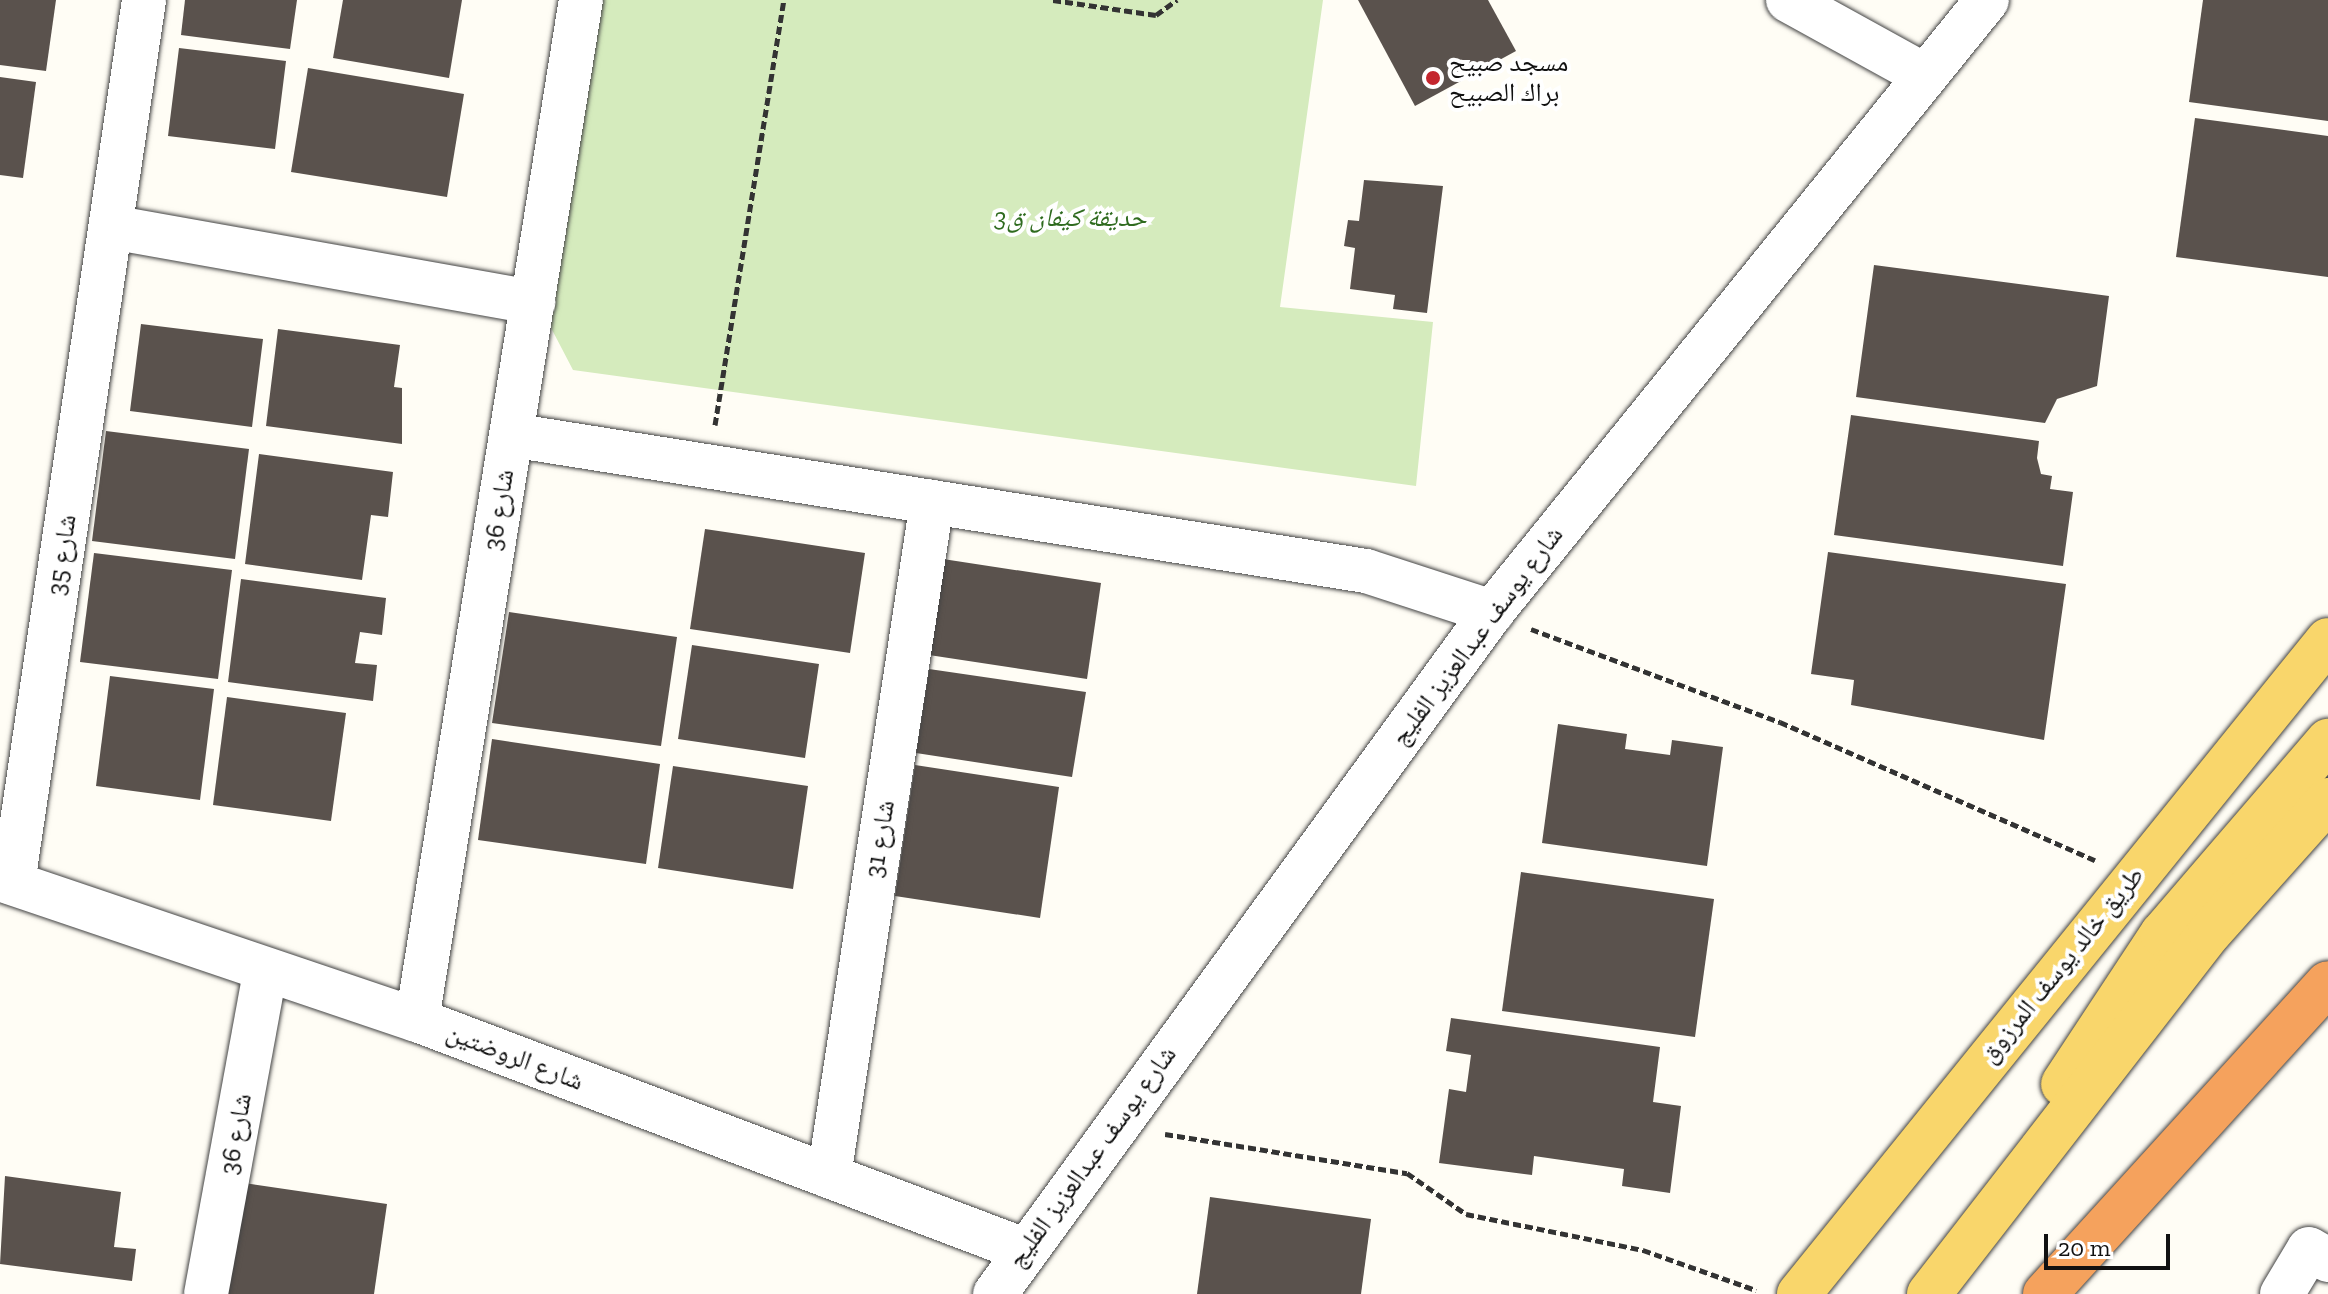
<!DOCTYPE html>
<html>
<head>
<meta charset="utf-8">
<style>
  body { margin:0 }
  #map { position:relative; width:2328px; height:1294px; overflow:hidden; background:#fffdf5; font-family:"Zilla Slab","Noto Naskh Arabic",serif }
  div>[style] { position:absolute }
  .green>* { inset:0; background:#d5ebbd }
  .building>* { inset:0; background:#5a524d }
  .path>* { height:5px; margin-top:-2.5px; transform-origin:0; background:repeating-linear-gradient(90deg,#333 0 8px,transparent 0 12px) }
  .roads { filter:drop-shadow(0 0 2px #444) drop-shadow(0 0 2px #444) }
  .minor>* { height:44px; margin:-22px; padding:0 22px; transform-origin:22px; border-radius:22px; background:#fff }
  .major>* { height:44px; margin:-22px; padding:0 22px; transform-origin:22px; border-radius:22px; background:#f9d66b }
  .highway>* { height:44px; margin:-22px; padding:0 22px; transform-origin:22px; border-radius:22px; background:#f5a25d }
  .dots>* { width:22px; height:22px; translate:-50% -50%; box-sizing:border-box; border:4px solid #fff; border-radius:50% }
  span { translate:-50% -50%; white-space:nowrap; text-align:center; line-height:1.15; -webkit-text-stroke:8px #fff; paint-order:stroke }
  .poi-label { font-size:26px; color:#111 }
  .left { translate:0 -50%; text-align:left }
  .park-label { font-size:26px; color:#2f6b1f; font-style:italic }
  .street-label { font-size:26px; color:#111 }
  .scale { position:absolute; left:2044px; top:1234px; width:126px; height:36px; box-sizing:border-box; border:4px solid #111; border-top:0; padding-left:10px; font-size:24px; line-height:28px; white-space:nowrap; color:#111; -webkit-text-stroke:6px #fff; paint-order:stroke }
</style>
</head>
<body>
<div id="map">
  <div class="green">
    <div style="clip-path:polygon(601px 0,1323px 0,1280px 307px,1433px 322px,1416px 486px,573px 370px,549px 324px)"></div>
  </div>
  <div class="building">
    <div style="clip-path:polygon(0 0,56px 0,46px 71px,0 65px)"></div>
    <div style="clip-path:polygon(185px 0,297px 0,290px 49px,181px 35px)"></div>
    <div style="clip-path:polygon(343px 0,462px 0,449px 78px,333px 58px)"></div>
    <div style="clip-path:polygon(1358px 0,1488px 0,1516px 51px,1415px 106px)"></div>
    <div style="clip-path:polygon(2203px 0,2328px 0,2328px 121px,2189px 102px)"></div>
    <div style="clip-path:polygon(179px 48px,286px 61px,275px 149px,168px 136px)"></div>
    <div style="clip-path:polygon(308px 68px,464px 94px,447px 197px,291px 172px)"></div>
    <div style="clip-path:polygon(0 77px,36px 82px,23px 178px,0 175px)"></div>
    <div style="clip-path:polygon(2195px 118px,2328px 136px,2328px 277px,2176px 257px)"></div>
    <div style="clip-path:polygon(1364px 180px,1443px 186px,1427px 313px,1393px 309px,1395px 295px,1350px 289px,1355px 248px,1344px 246px,1348px 220px,1359px 221px)"></div>
    <div style="clip-path:polygon(1874px 265px,2109px 296px,2097px 386px,2057px 399px,2045px 423px,1856px 397px)"></div>
    <div style="clip-path:polygon(141px 324px,263px 339px,252px 427px,130px 411px)"></div>
    <div style="clip-path:polygon(278px 329px,400px 345px,394px 387px,402px 388px,402px 444px,266px 426px)"></div>
    <div style="clip-path:polygon(1851px 415px,2039px 441px,2037px 458px,2041px 474px,2052px 476px,2050px 489px,2073px 492px,2063px 566px,1834px 535px)"></div>
    <div style="clip-path:polygon(106px 431px,249px 449px,235px 559px,92px 541px)"></div>
    <div style="clip-path:polygon(259px 454px,393px 472px,388px 517px,371px 515px,362px 580px,245px 564px)"></div>
    <div style="clip-path:polygon(705px 529px,865px 553px,850px 653px,690px 629px)"></div>
    <div style="clip-path:polygon(1828px 552px,2066px 584px,2044px 740px,1851px 705px,1854px 680px,1811px 674px)"></div>
    <div style="clip-path:polygon(94px 553px,232px 570px,218px 679px,80px 662px)"></div>
    <div style="clip-path:polygon(943px 559px,1101px 583px,1087px 679px,929px 655px)"></div>
    <div style="clip-path:polygon(241px 579px,386px 598px,382px 635px,360px 632px,355px 663px,377px 665px,373px 701px,228px 682px)"></div>
    <div style="clip-path:polygon(509px 612px,677px 637px,661px 746px,492px 723px)"></div>
    <div style="clip-path:polygon(692px 645px,819px 664px,805px 758px,678px 739px)"></div>
    <div style="clip-path:polygon(929px 669px,1086px 692px,1072px 777px,916px 753px)"></div>
    <div style="clip-path:polygon(110px 676px,214px 689px,200px 800px,96px 786px)"></div>
    <div style="clip-path:polygon(227px 697px,346px 713px,331px 821px,213px 805px)"></div>
    <div style="clip-path:polygon(1558px 724px,1627px 734px,1625px 749px,1670px 755px,1672px 740px,1723px 747px,1707px 866px,1542px 843px)"></div>
    <div style="clip-path:polygon(492px 739px,660px 764px,646px 864px,478px 840px)"></div>
    <div style="clip-path:polygon(915px 765px,1059px 787px,1040px 918px,895px 896px)"></div>
    <div style="clip-path:polygon(673px 766px,808px 786px,793px 889px,658px 868px)"></div>
    <div style="clip-path:polygon(1521px 872px,1714px 899px,1695px 1037px,1502px 1011px)"></div>
    <div style="clip-path:polygon(1451px 1018px,1660px 1047px,1653px 1102px,1681px 1106px,1670px 1193px,1622px 1186px,1624px 1169px,1534px 1156px,1532px 1175px,1439px 1163px,1449px 1089px,1466px 1092px,1471px 1055px,1446px 1051px)"></div>
    <div style="clip-path:polygon(5px 1176px,121px 1192px,114px 1247px,136px 1249px,132px 1281px,0 1264px)"></div>
    <div style="clip-path:polygon(244px 1183px,387px 1204px,374px 1294px,227px 1294px)"></div>
    <div style="clip-path:polygon(1210px 1197px,1371px 1219px,1361px 1294px,1197px 1294px)"></div>
  </div>
  <div class="path">
    <div style="left:1053px;top:0;width:104px;rotate:8.3deg"></div>
    <div style="left:1156px;top:15px;width:26px;rotate:-36deg"></div>
    <div style="left:715px;top:425px;width:431px;rotate:-80.8deg"></div>
    <div style="left:1531px;top:629px;width:266px;rotate:20.5deg"></div>
    <div style="left:1780px;top:722px;width:344px;rotate:23.7deg"></div>
    <div style="left:1165px;top:1134px;width:245px;rotate:9.2deg"></div>
    <div style="left:1407px;top:1173px;width:72px;rotate:34.8deg"></div>
    <div style="left:1466px;top:1214px;width:181px;rotate:11.5deg"></div>
    <div style="left:1643px;top:1250px;width:120px;rotate:19.5deg"></div>
  </div>
  <div class="roads">
    <div class="minor">
      <div style="left:1788px;top:0;width:155px;rotate:28.9deg"></div>
      <div style="left:111px;top:227px;width:429px;rotate:10.1deg"></div>
      <div style="left:511px;top:435px;width:866px;rotate:9.04deg"></div>
      <div style="left:1366px;top:571px;width:133px;rotate:18deg"></div>
      <div style="left:0;top:879px;width:440px;rotate:18.7deg"></div>
      <div style="left:417px;top:1020px;width:649px;rotate:20.75deg"></div>
      <div style="left:13px;top:883px;width:893px;rotate:-81.56deg"></div>
      <div style="left:417px;top:1020px;width:1033px;rotate:-80.87deg"></div>
      <div style="left:829px;top:1176px;width:682px;rotate:-81.31deg"></div>
      <div style="left:206px;top:1294px;width:325px;rotate:-79.6deg"></div>
      <div style="left:995px;top:1294px;width:844px;rotate:-53.92deg"></div>
      <div style="left:1492px;top:612px;width:787px;rotate:-51.03deg"></div>
      <div style="left:2282px;top:1294px;width:52px;rotate:-59deg"></div>
      <div style="left:2309px;top:1249px;width:22px;rotate:30deg"></div>
    </div>
    <div class="major">
      <div style="left:2063px;top:1084px;width:180px;rotate:-56.6deg"></div>
      <div style="left:2162px;top:934px;width:255px;rotate:-49.3deg"></div>
      <div style="left:1799px;top:1294px;width:841px;rotate:-51.03deg"></div>
      <div style="left:1929px;top:1294px;width:458px;rotate:-52.2deg"></div>
      <div style="left:2210px;top:932px;width:177px;rotate:-48.2deg"></div>
    </div>
    <div class="highway">
      <div style="left:2045px;top:1294px;width:420px;rotate:-47.7deg"></div>
    </div>
  </div>
  <div class="dots">
    <div style="left:1433px;top:78px;background:#c4262e"></div>
  </div>
  <div class="poi-label">
    <span class="left" style="left:1449px;top:78px">مسجد صبيح<br>براك الصبيح</span>
  </div>
  <div class="park-label">
    <span style="left:1070px;top:218px">حديقة كيفان ق3</span>
  </div>
  <div class="street-label">
    <span style="left:499px;top:510px;rotate:-81deg">شارع 36</span>
    <span style="left:62px;top:555px;rotate:-82deg">شارع 35</span>
    <span style="left:1477px;top:636px;rotate:-53deg">شارع يوسف عبدالعزيز الفليج</span>
    <span style="left:880px;top:839px;rotate:-81deg">شارع 31</span>
    <span style="left:2062px;top:965px;rotate:-51deg">طريق خالد يوسف المرزوق</span>
    <span style="left:515px;top:1057px;rotate:21deg">شارع الروضتين</span>
    <span style="left:236px;top:1134px;rotate:-80deg">شارع 36</span>
    <span style="left:1092px;top:1157px;rotate:-54deg">شارع يوسف عبدالعزيز الفليج</span>
  </div>
  <div class="scale">20 m</div>
</div>
</body>
</html>
